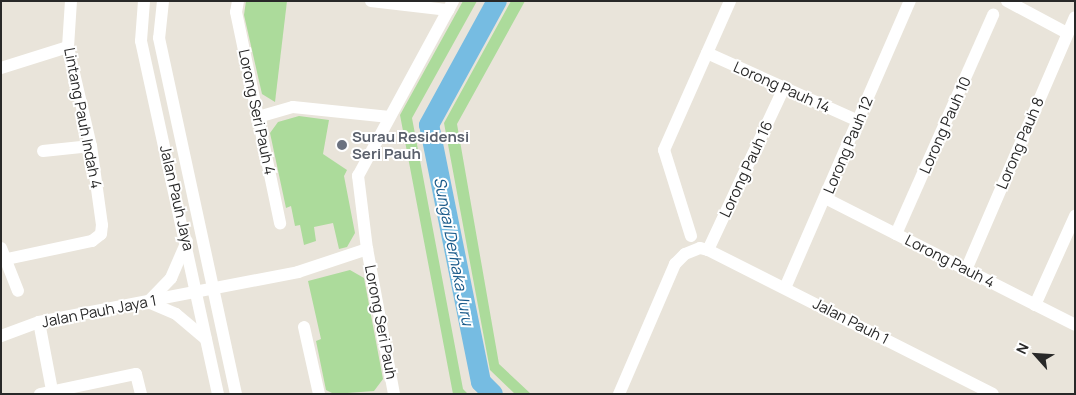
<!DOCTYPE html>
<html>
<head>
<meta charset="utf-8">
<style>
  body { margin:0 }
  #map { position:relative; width:1076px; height:395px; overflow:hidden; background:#e9e4da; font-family:Manrope,sans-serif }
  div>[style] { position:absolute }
  .green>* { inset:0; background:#acdb9b }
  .river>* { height:20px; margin:-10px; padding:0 10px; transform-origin:10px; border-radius:10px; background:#76bce2 }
  .minor>* { height:12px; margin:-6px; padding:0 6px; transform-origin:6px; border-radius:6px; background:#fff }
  .dots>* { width:14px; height:14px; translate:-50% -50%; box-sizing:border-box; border:2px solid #fff; border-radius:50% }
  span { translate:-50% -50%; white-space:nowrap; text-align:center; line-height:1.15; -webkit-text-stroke:4px #fff; paint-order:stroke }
  .street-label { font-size:15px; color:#282828 }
  .worship-label { font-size:15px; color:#5b616d; font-weight:700 }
  .left { translate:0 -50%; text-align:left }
  .water-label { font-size:16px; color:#195a8a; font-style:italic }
  .frame { position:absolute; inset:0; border:2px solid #282828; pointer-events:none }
  .north { position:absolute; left:1011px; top:330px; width:50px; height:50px; -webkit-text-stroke:4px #fff; paint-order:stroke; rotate:296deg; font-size:14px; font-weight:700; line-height:20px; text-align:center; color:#282828 }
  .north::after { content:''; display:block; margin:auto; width:18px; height:22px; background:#282828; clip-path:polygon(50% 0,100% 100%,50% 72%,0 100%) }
</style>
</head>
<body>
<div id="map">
  <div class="green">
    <div style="clip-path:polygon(246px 1px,287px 1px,275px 102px,262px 94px,244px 15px)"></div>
    <div style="clip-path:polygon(463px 1px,477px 1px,412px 118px,463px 389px,468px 394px,453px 394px,400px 115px)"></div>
    <div style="clip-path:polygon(511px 1px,525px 1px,457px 124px,499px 364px,531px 394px,515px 394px,490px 370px,444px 123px)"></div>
    <div style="clip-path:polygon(299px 116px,329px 120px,323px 154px,347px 170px,344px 176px,355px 233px,347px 247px,339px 249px,333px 223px,314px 227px,316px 241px,304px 245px,300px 225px,295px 226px,291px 206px,286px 208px,270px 133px,278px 122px)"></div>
    <div style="clip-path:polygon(350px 270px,364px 278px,383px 379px,374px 391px,334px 394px,326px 390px,316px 341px,321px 339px,308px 281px)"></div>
  </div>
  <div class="river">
    <div style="left:493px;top:394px;width:17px;rotate:-135deg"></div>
    <div style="left:481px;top:382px;width:262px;rotate:-101.4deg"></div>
    <div style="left:429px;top:125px;width:141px;rotate:-61.3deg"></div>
  </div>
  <div class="minor">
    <div style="left:144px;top:1px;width:40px;rotate:94.3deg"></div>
    <div style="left:141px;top:41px;width:361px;rotate:77.7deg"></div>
    <div style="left:163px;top:1px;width:37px;rotate:96deg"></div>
    <div style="left:159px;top:38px;width:364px;rotate:77.8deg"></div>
    <div style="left:238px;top:1px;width:11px;rotate:100deg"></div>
    <div style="left:236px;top:12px;width:216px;rotate:78.2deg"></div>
    <div style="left:371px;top:1px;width:78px;rotate:6.7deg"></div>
    <div style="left:1007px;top:1px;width:68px;rotate:28.1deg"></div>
    <div style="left:707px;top:53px;width:166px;rotate:24.2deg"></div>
    <div style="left:1px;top:68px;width:70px;rotate:-17.4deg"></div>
    <div style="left:258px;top:117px;width:36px;rotate:-16deg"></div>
    <div style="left:293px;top:107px;width:97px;rotate:5.9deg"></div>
    <div style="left:43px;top:151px;width:48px;rotate:-5.9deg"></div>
    <div style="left:825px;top:198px;width:280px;rotate:26.9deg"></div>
    <div style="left:896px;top:234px;width:240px;rotate:-66.1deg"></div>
    <div style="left:691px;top:236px;width:90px;rotate:-107.4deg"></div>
    <div style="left:664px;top:150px;width:163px;rotate:-66.1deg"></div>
    <div style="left:1px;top:248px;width:46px;rotate:68.4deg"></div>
    <div style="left:708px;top:250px;width:179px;rotate:-64.9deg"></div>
    <div style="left:7px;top:259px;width:87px;rotate:-12deg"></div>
    <div style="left:92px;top:241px;width:11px;rotate:-38deg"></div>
    <div style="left:101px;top:234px;width:9px;rotate:-84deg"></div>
    <div style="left:102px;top:225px;width:80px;rotate:-97.9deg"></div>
    <div style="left:91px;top:146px;width:102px;rotate:-103.1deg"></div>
    <div style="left:68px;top:47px;width:46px;rotate:-86.3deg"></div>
    <div style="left:966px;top:270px;width:275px;rotate:-66.7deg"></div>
    <div style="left:785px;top:288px;width:313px;rotate:-66.5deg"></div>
    <div style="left:149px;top:301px;width:32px;rotate:-46deg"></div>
    <div style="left:171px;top:278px;width:40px;rotate:-66.6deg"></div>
    <div style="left:148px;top:302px;width:30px;rotate:23deg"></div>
    <div style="left:176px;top:314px;width:39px;rotate:40deg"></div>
    <div style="left:1035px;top:305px;width:98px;rotate:-65.8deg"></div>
    <div style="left:39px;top:322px;width:69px;rotate:79.2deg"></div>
    <div style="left:304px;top:327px;width:69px;rotate:77.4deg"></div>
    <div style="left:1px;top:336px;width:40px;rotate:-20.2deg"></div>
    <div style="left:39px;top:322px;width:264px;rotate:-10.9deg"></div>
    <div style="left:298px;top:272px;width:73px;rotate:-18.4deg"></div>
    <div style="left:40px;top:394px;width:98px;rotate:-11.8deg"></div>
    <div style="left:136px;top:374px;width:21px;rotate:76deg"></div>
    <div style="left:394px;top:394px;width:147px;rotate:-100.5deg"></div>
    <div style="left:367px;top:249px;width:74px;rotate:-97deg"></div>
    <div style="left:358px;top:176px;width:199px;rotate:-61.5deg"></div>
    <div style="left:619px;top:394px;width:142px;rotate:-66.7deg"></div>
    <div style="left:675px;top:264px;width:14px;rotate:-45deg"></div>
    <div style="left:685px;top:254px;width:16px;rotate:-22deg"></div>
    <div style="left:700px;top:248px;width:8px;rotate:14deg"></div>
    <div style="left:708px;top:250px;width:319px;rotate:26.8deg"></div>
  </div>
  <div class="dots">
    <div style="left:342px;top:145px;background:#6b7280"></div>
  </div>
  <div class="street-label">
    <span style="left:782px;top:87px;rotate:24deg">Lorong Pauh 14</span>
    <span style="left:257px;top:112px;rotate:78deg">Lorong Seri Pauh 4</span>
    <span style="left:83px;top:118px;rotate:79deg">Lintang Pauh Indah 4</span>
    <span style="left:945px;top:125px;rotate:-66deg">Lorong Pauh 10</span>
    <span style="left:1020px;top:143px;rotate:-67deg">Lorong Pauh 8</span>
    <span style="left:848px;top:145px;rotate:-67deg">Lorong Pauh 12</span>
    <span style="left:746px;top:169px;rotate:-65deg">Lorong Pauh 16</span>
    <span style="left:177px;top:198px;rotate:77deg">Jalan Pauh Jaya</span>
    <span style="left:950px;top:261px;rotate:27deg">Lorong Pauh 4</span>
    <span style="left:99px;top:311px;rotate:-11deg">Jalan Pauh Jaya 1</span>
    <span style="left:851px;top:321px;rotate:27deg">Jalan Pauh 1</span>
    <span style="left:381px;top:322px;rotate:79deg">Lorong Seri Pauh</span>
  </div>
  <div class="worship-label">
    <span class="left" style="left:352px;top:145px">Surau Residensi<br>Seri Pauh</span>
  </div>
  <div class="water-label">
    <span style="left:454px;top:251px;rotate:79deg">Sungai Derhaka Juru</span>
  </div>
  <div class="frame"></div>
  <div class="north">N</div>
</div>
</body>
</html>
